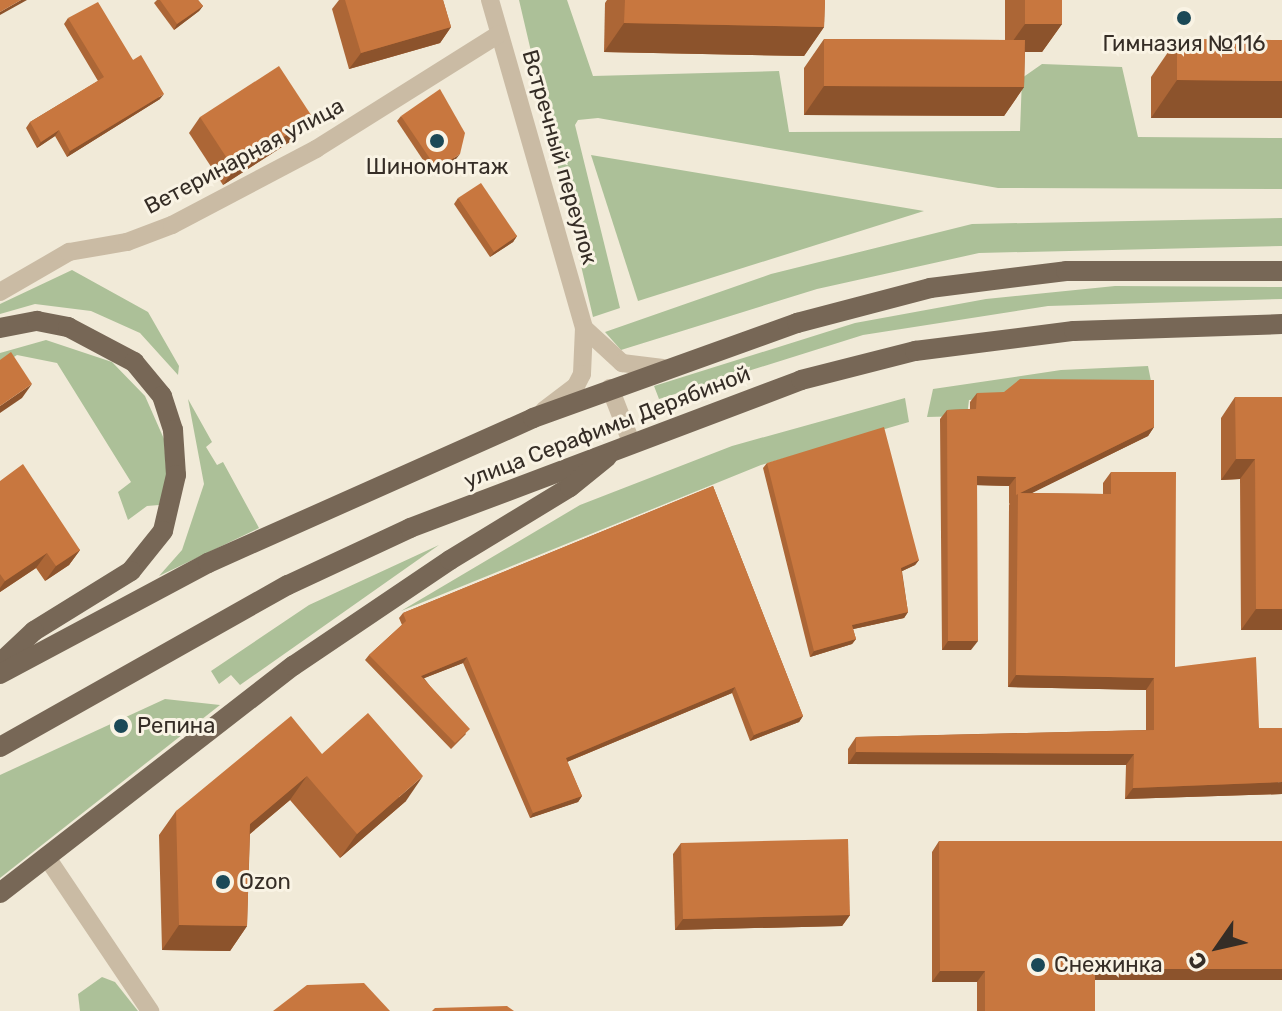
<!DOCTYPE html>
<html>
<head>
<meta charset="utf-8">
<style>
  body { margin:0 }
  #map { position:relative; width:1282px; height:1011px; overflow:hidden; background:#f1ead8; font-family:Rubik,sans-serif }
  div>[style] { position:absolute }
  .green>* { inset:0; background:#acc098 }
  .street>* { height:18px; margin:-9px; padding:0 9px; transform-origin:9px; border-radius:9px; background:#cabba4 }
  .primary>* { height:20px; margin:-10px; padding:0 10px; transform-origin:10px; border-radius:10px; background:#776756 }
  .wall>* { inset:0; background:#ac6636 }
  .shaded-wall>* { inset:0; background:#8c532c }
  .building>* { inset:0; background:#c8773f }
  .dots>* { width:22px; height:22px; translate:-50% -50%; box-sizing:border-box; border:4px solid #f9f3e4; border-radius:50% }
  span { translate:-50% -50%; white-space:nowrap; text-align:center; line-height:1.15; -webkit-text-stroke:6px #f9f3e4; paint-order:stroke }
  .poi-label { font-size:22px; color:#352d26 }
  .left { translate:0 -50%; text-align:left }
  .street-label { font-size:22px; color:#352d26 }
  .north { position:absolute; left:1178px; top:907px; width:80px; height:80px; -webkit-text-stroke:6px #f9f3e4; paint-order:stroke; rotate:236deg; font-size:22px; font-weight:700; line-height:32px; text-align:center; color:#352d26 }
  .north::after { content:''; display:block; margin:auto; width:28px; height:36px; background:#352d26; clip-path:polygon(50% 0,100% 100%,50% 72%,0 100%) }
</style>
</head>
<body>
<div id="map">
  <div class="green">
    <div style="clip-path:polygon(519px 0,567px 0,593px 76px,779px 71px,789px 132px,1020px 131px,1022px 78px,1042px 64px,1122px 67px,1138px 137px,1282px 138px,1282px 189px,998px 188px,598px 118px,578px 120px,575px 125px,620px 308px,593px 317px)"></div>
    <div style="clip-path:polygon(591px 155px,924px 211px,638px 301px)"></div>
    <div style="clip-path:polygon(1282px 218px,1282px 246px,979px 253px,817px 289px,621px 350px,605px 332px,771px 274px,972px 224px)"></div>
    <div style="clip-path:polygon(72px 270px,148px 312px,179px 366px,178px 375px,140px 333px,91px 311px,35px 304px,0 314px,0 304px)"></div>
    <div style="clip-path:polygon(1115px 286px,1282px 287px,1282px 299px,1048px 306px,863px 335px,659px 399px,654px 386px,855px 323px,986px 299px)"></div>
    <div style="clip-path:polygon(46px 340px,112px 362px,145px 396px,164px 439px,167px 481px,159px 505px,147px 506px,128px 520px,118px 492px,131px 482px,57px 363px,17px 355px,0 366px,0 353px)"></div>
    <div style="clip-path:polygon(1148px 366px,1152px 386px,969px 400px,967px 416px,927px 417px,933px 389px,1061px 370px)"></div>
    <div style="clip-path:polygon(905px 398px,909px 422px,761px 465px,401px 611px,580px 505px,732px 446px)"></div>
    <div style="clip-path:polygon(188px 399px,212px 442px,206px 447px,217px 465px,223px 462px,259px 528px,159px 576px,182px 550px,204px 484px)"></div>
    <div style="clip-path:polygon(439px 545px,240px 685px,231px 675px,219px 684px,211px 671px,309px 605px)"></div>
    <div style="clip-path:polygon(165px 699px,220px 705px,0 878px,0 775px)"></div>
    <div style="clip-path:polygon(102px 977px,115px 982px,138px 1011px,80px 1011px,78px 994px)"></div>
  </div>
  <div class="street">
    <div style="left:490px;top:0;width:341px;rotate:74deg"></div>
    <div style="left:584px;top:328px;width:46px;rotate:92.5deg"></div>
    <div style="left:582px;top:374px;width:13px;rotate:117deg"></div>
    <div style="left:576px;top:386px;width:40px;rotate:143deg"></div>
    <div style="left:0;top:292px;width:80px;rotate:-30.1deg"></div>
    <div style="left:69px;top:252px;width:59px;rotate:-9.8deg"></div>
    <div style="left:127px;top:242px;width:48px;rotate:-20.7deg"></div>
    <div style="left:172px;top:225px;width:163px;rotate:-27.8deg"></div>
    <div style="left:316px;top:149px;width:216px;rotate:-32.1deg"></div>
    <div style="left:584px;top:328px;width:52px;rotate:42.6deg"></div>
    <div style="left:622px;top:363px;width:41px;rotate:7deg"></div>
    <div style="left:610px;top:388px;width:58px;rotate:68.7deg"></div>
    <div style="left:46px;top:856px;width:187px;rotate:56.1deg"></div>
  </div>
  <div class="primary">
    <div style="left:0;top:328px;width:38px;rotate:-11deg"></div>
    <div style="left:37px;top:321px;width:32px;rotate:11deg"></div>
    <div style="left:68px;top:327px;width:75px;rotate:27.9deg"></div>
    <div style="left:134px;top:362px;width:44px;rotate:50.5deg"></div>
    <div style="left:162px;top:396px;width:36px;rotate:72deg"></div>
    <div style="left:173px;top:430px;width:45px;rotate:86.2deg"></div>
    <div style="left:176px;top:475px;width:57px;rotate:103.1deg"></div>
    <div style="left:163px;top:531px;width:51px;rotate:128.7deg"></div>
    <div style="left:131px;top:571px;width:114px;rotate:148.3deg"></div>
    <div style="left:34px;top:631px;width:47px;rotate:136.7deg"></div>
    <div style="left:0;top:674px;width:236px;rotate:-28.1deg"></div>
    <div style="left:208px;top:563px;width:356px;rotate:-24deg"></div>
    <div style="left:533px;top:418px;width:281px;rotate:-19.8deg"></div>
    <div style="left:797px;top:323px;width:138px;rotate:-14.7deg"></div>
    <div style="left:930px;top:288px;width:137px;rotate:-7.1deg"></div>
    <div style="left:1066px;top:271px;width:216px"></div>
    <div style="left:0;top:747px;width:330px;rotate:-29.4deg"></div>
    <div style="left:288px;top:585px;width:135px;rotate:-25deg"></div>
    <div style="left:410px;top:528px;width:418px;rotate:-20.7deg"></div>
    <div style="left:801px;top:380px;width:118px;rotate:-14.3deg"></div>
    <div style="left:915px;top:351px;width:160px;rotate:-7.2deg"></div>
    <div style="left:1074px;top:331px;width:208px;rotate:-1.9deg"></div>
    <div style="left:0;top:893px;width:371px;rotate:-37.8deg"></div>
    <div style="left:293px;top:666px;width:189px;rotate:-34deg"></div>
    <div style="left:450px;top:560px;width:140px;rotate:-31.3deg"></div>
    <div style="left:570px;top:487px;width:48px;rotate:-39deg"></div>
  </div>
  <div class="wall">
    <div style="clip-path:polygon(157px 0,198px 0,203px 6px,199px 11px,174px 30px,154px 3px)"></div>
    <div style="clip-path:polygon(339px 0,443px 0,451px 27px,440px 43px,349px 69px,332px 9px)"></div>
    <div style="clip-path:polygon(607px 0,825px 0,824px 27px,804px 56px,604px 52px,605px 3px)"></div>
    <div style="clip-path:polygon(1005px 0,1062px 0,1062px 24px,1042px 52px,1025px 52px,1024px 87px,1004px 116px,804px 115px,804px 68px,824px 39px,1005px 40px)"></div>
    <div style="clip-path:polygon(68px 18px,133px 60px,160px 99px,67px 157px,55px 136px,37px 148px,26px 128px,30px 122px,98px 81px,64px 24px)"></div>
    <div style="clip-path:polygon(1177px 39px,1282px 40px,1282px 118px,1151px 118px,1151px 77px)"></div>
    <div style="clip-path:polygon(401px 116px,456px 159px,433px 175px,397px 121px)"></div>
    <div style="clip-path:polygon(200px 117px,302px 134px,223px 185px,189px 133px)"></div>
    <div style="clip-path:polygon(458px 198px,517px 236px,513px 242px,490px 257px,454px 204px)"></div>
    <div style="clip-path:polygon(977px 393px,1154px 427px,1148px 436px,1031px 493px,1103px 494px,1103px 483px,1111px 472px,1175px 667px,1259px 728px,1282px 794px,1125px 799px,1126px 765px,848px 764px,848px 749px,856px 737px,1146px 730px,1146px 690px,1008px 687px,1009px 505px,1010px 503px,1009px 504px,1009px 486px,977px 485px,971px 650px,942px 650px,940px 419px,947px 410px,970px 409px,970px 402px)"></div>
    <div style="clip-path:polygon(1235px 397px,1282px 397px,1282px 630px,1241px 630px,1240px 479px,1221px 480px,1221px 418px)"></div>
    <div style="clip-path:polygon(767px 463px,919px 560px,915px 565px,902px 571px,908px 612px,904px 618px,853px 629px,856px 639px,852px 644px,810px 657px,763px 468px)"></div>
    <div style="clip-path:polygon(0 481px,80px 550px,69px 565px,45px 581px,36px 568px,0 592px)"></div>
    <div style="clip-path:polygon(713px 486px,803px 716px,799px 722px,750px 741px,732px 693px,567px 762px,582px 796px,578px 802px,530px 818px,463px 663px,424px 678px,466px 734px,451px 749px,365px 660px,369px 655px,402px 625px,399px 618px,403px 613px)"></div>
    <div style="clip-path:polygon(322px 754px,406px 801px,340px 858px,290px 800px,250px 834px,247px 926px,230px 951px,162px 950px,159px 835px,176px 811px)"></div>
    <div style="clip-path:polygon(939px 841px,1095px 980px,1095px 1011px,977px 1011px,977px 982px,932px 982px,932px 852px)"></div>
    <div style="clip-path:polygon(681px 843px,850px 915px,842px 926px,675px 930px,673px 854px)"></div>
  </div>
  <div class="shaded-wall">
    <div style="clip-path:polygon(21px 0,27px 0,0 15px,0 12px)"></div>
    <div style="clip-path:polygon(203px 6px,199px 11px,174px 30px,177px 24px)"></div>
    <div style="clip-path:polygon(624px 23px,824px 27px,804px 56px,604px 52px)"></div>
    <div style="clip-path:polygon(1025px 24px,1062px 24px,1042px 52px,1005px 52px)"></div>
    <div style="clip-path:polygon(451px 27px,440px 43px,349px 69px,361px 53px)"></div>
    <div style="clip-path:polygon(1177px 80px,1282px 81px,1282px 118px,1151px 118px)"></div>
    <div style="clip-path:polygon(824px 86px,1024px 87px,1004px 116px,804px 115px)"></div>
    <div style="clip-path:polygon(164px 94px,160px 99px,67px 157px,70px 151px)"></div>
    <div style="clip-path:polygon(313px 118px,302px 134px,223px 185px,234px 169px)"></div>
    <div style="clip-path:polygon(59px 130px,55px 136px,37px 148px,41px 142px)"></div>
    <div style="clip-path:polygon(460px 154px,456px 159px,433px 175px,437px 169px)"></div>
    <div style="clip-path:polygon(517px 236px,513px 242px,490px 257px,494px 252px)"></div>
    <div style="clip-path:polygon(32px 384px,22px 398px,0 413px,0 406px)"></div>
    <div style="clip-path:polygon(1154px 427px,1148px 436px,1018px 500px,1018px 494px)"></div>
    <div style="clip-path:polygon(1236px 459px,1255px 459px,1240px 479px,1221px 480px)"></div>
    <div style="clip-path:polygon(977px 476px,1016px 477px,1009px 486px,970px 485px)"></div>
    <div style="clip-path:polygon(80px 550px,69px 565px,45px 581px,56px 566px)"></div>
    <div style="clip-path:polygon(47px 553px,36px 568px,0 592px,0 588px,5px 581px)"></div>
    <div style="clip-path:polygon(919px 560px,915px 565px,898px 573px,901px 568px)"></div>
    <div style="clip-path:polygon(1256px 609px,1282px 609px,1282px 630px,1241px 630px)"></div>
    <div style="clip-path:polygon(908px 612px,904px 618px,849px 630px,852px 625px)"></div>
    <div style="clip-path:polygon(856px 639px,852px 644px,810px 657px,814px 651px)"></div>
    <div style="clip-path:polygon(948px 641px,978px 641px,971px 650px,942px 650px)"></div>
    <div style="clip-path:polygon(467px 657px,463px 663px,417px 681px,421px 676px)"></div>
    <div style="clip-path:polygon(1016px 675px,1154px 678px,1146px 690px,1008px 687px)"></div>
    <div style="clip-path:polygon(735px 687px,732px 693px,562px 764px,566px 758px)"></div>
    <div style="clip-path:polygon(803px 716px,799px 722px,750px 741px,754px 735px)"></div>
    <div style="clip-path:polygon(856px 752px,1134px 754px,1126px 765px,848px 764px)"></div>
    <div style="clip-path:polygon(307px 776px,290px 800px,233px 848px,250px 824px)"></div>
    <div style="clip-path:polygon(423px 776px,406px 801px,340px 858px,357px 834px)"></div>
    <div style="clip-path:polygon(1282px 782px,1282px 794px,1125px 799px,1133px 788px)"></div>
    <div style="clip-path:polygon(582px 796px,578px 802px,530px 818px,533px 813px)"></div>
    <div style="clip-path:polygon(850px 915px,842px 926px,675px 930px,683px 919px)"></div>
    <div style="clip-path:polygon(179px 925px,247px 926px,230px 951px,162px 950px)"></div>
    <div style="clip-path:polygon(1095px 969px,1282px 969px,1282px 980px,1087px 980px)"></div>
    <div style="clip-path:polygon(940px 971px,985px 971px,977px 982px,932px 982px)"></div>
  </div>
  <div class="building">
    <div style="clip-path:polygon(0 0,21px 0,0 12px)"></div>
    <div style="clip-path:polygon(160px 0,198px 0,203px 6px,177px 24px)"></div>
    <div style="clip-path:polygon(345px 0,443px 0,451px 27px,361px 53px)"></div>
    <div style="clip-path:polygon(625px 0,825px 0,824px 27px,624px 23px)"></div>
    <div style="clip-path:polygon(1025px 0,1062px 0,1062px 24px,1025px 24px)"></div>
    <div style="clip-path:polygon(98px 2px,133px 60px,141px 55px,164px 94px,70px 151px,59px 130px,41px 142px,30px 122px,104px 77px,68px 18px)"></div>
    <div style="clip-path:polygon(824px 39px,1025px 40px,1024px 87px,824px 86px)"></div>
    <div style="clip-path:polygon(1177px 39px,1282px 40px,1282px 81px,1177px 80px)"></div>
    <div style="clip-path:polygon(279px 66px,313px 118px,234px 169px,200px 117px)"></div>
    <div style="clip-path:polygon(440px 89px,465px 133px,460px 154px,437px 169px,401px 116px)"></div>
    <div style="clip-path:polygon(481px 183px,517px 236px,494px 252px,458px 198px)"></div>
    <div style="clip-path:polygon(11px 352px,32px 384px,0 406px,0 360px)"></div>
    <div style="clip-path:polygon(1020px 379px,1154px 380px,1154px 427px,1016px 495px,1016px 477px,977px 476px,978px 641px,948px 641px,947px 410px,976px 409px,977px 393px,1004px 392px)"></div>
    <div style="clip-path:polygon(1235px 397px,1282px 397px,1282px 609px,1256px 609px,1255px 459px,1236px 459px)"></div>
    <div style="clip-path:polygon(884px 427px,919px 560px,901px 568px,908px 612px,852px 625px,856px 639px,814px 651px,767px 463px)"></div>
    <div style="clip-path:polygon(23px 464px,80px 550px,56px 566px,47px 553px,5px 581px,0 574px,0 481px)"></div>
    <div style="clip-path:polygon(1111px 472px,1176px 472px,1175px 667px,1256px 657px,1259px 728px,1282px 728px,1282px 782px,1133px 788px,1134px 754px,856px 752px,856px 737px,1154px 730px,1154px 678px,1016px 675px,1018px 493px,1111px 494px)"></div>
    <div style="clip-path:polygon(713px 486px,803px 716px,754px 735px,735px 687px,566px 758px,582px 796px,533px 813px,467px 657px,421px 676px,470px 729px,455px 743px,369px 655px,406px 621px,403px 613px)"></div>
    <div style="clip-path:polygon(368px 713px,423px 776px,357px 834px,307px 776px,250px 824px,247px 926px,179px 925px,176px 811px,291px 716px,322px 754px)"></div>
    <div style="clip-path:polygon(848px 839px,850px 915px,683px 919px,681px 843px)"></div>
    <div style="clip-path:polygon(939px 841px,1282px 841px,1282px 969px,1095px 969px,1095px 1011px,985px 1011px,985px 971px,940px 971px)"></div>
    <div style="clip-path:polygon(364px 983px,390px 1011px,273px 1011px,307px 985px)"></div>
    <div style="clip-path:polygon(507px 1006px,514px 1011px,432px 1011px,435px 1008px)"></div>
  </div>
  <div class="dots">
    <div style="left:1184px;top:18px;background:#1b4957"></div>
    <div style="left:437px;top:141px;background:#1b4957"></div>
    <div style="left:121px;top:726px;background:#1b4957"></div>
    <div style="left:223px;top:882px;background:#1b4957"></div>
    <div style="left:1038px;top:965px;background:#1b4957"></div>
  </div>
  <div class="poi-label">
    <span style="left:1184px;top:44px">Гимназия №116</span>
    <span style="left:437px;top:167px">Шиномонтаж</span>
    <span class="left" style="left:137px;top:726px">Репина</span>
    <span class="left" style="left:239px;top:882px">Ozon</span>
    <span class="left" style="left:1054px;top:965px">Снежинка</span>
  </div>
  <div class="street-label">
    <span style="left:244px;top:156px;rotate:-28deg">Ветеринарная улица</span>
    <span style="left:560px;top:157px;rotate:74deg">Встречный переулок</span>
    <span style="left:607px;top:427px;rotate:-21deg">улица Серафимы Дерябиной</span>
  </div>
  <div class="north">С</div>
</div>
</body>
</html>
